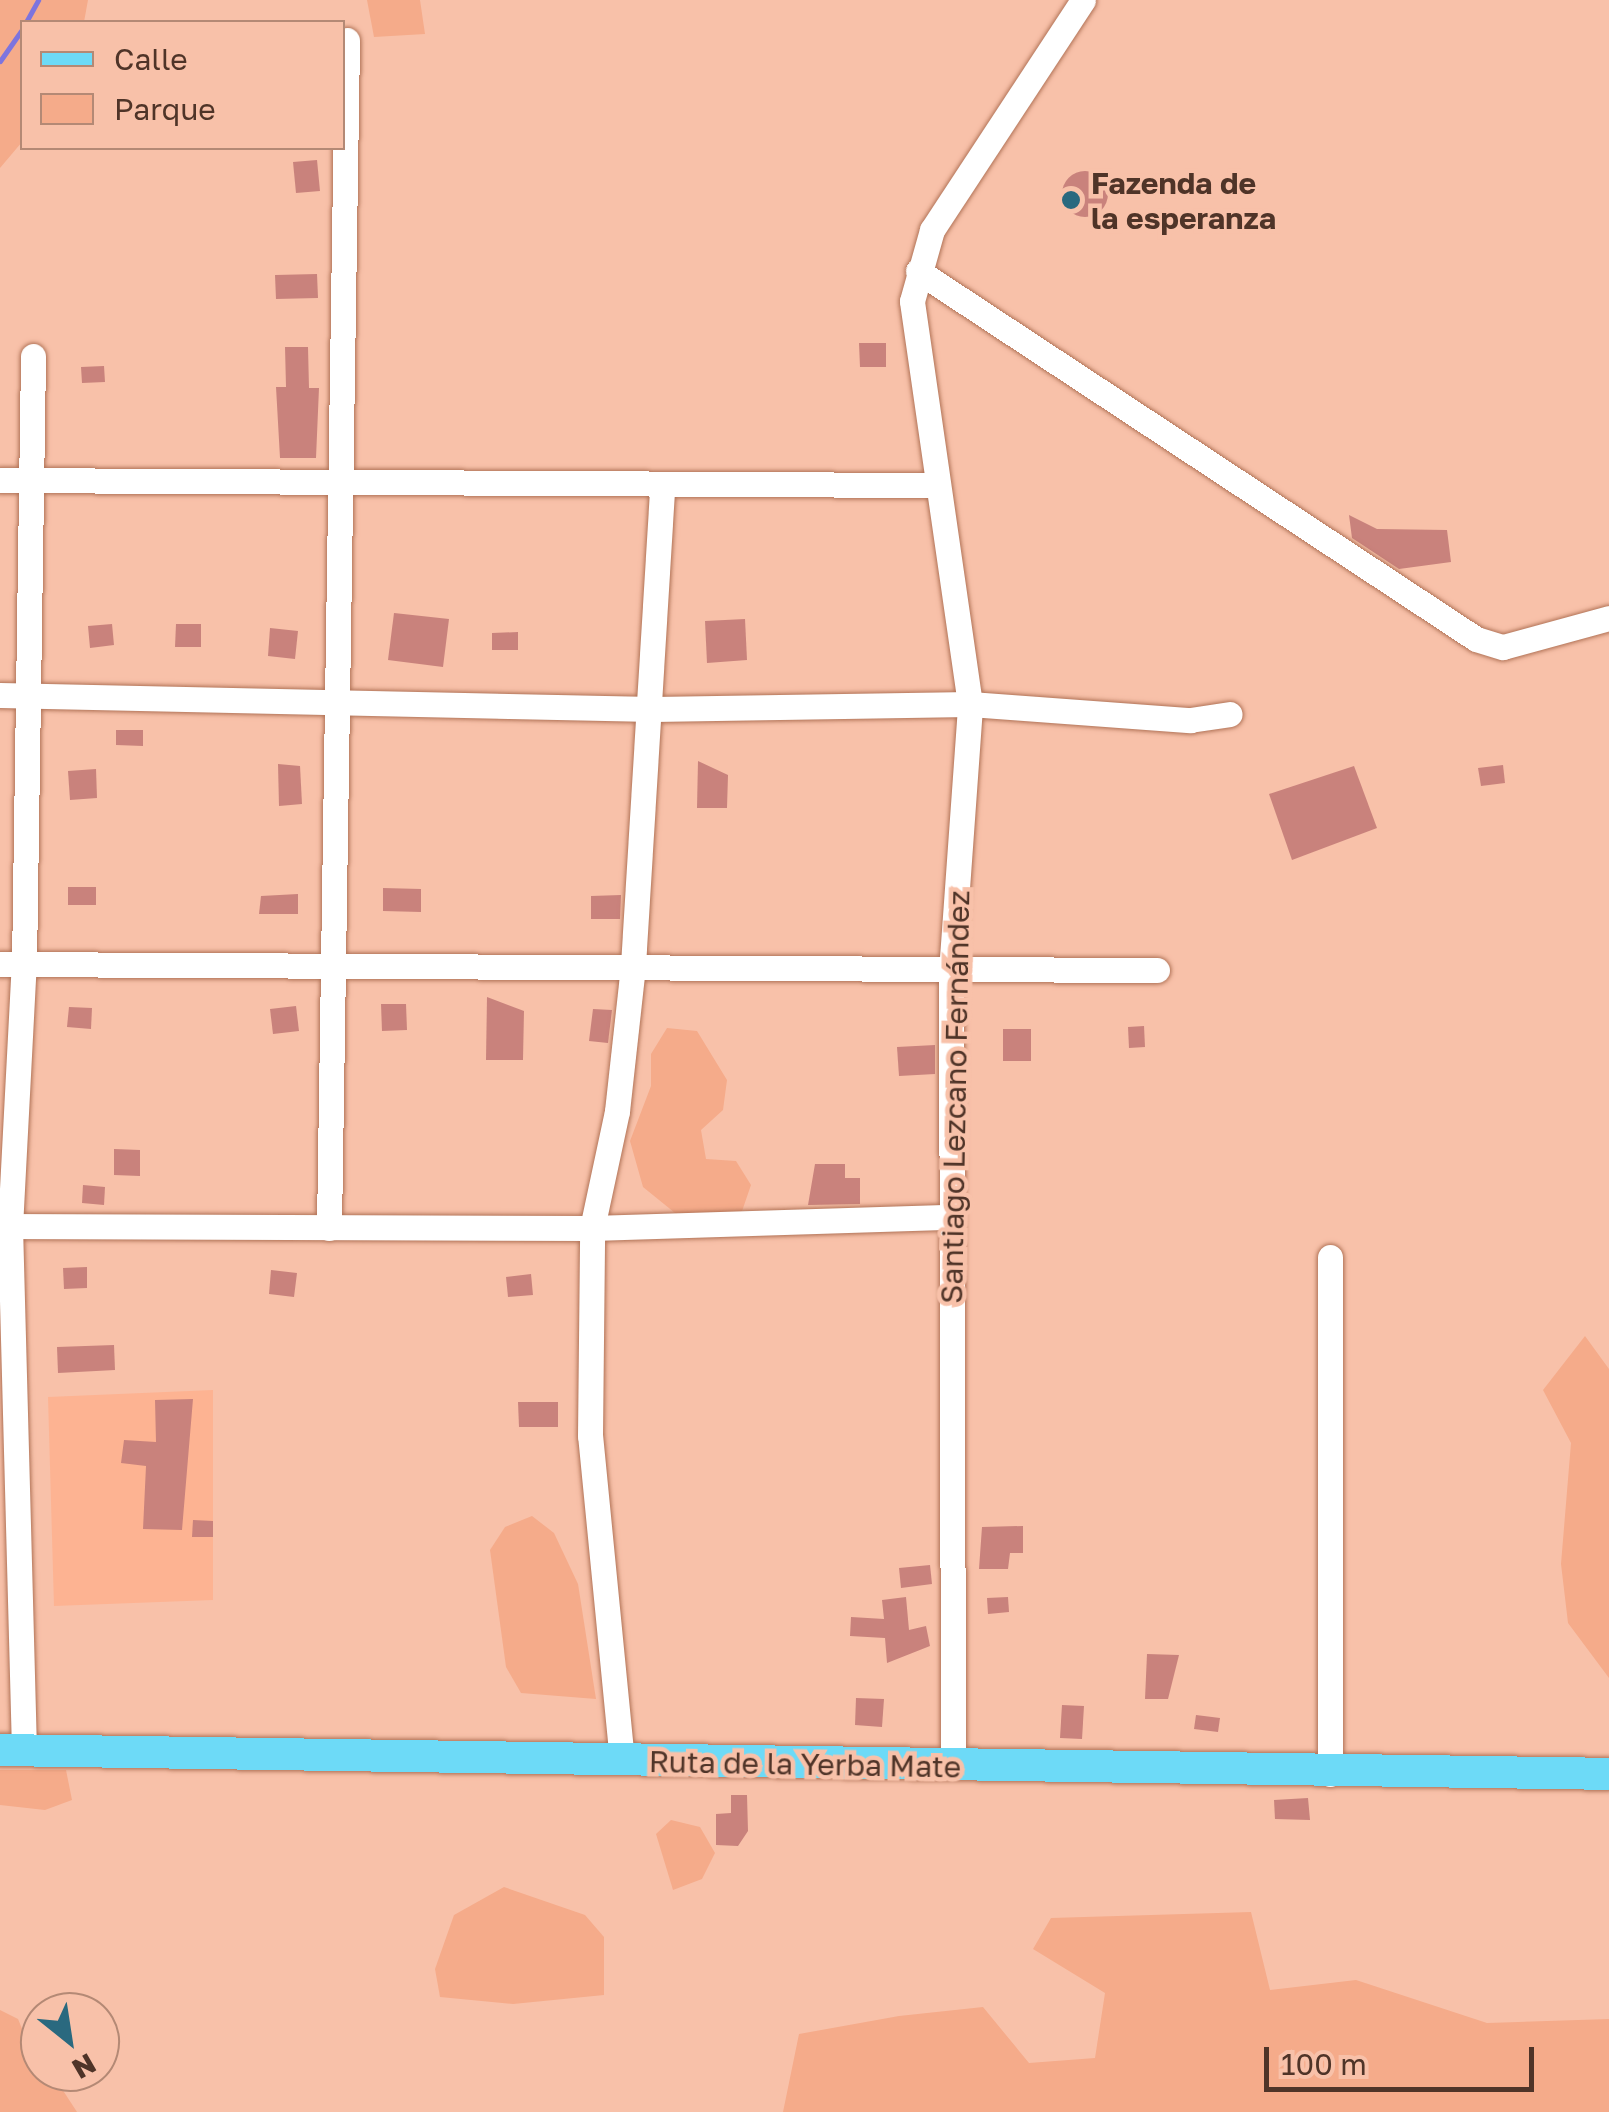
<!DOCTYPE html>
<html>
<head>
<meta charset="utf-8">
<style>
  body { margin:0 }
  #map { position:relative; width:1609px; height:2112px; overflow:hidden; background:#f8c1a9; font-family:"Golos Text",sans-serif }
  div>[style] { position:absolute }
  .built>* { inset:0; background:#fdb392 }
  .green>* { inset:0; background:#f5ab8a }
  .stream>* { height:5px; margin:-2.5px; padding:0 2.5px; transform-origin:2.5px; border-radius:2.5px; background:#7d74de }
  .building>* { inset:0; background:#c9827c }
  .round { border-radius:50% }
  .roads { filter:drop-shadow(0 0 2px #b17357) drop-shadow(0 0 2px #b17357) }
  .minor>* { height:25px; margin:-12.5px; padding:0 12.5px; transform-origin:12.5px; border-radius:12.5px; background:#fff }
  .major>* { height:32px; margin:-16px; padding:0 16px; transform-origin:16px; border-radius:16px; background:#6ddaf7 }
  .dots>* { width:28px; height:28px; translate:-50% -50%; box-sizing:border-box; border:5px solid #f8c1a9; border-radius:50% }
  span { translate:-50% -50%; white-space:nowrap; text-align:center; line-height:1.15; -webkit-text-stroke:9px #f8c1a9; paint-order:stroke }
  .poi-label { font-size:30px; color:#4f3428; font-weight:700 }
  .left { translate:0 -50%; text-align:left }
  .street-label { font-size:30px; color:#4f3428 }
  .legend { position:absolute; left:20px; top:20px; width:325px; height:130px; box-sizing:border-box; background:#f8c1a9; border:2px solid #b48975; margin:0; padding:12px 18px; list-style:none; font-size:30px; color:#4f3428 }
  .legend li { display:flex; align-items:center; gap:20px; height:50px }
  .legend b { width:50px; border:2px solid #b48975 }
  .north { position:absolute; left:20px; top:1992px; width:100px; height:100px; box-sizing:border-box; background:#f8c1a9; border:2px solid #b48975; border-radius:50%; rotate:150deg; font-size:28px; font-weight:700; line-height:40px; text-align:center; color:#4f3428 }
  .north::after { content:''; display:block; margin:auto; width:35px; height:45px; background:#2a697f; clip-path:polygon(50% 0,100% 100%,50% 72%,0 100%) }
  .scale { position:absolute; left:1264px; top:2047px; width:270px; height:45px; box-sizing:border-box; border:5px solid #4f3428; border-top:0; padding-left:12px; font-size:30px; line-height:35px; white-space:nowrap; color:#4f3428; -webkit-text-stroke:8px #f8c1a9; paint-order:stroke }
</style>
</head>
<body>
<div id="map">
  <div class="built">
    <div style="clip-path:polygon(213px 1390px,213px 1600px,54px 1606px,48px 1397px)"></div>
  </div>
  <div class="green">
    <div style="clip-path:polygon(0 0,88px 0,84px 22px,22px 22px,22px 142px,0 168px)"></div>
    <div style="clip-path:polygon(367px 0,420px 0,425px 34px,374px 37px)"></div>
    <div style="clip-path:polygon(667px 1028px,697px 1031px,727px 1080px,723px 1110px,701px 1130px,706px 1159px,736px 1161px,751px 1185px,741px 1214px,680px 1217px,643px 1187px,630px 1141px,651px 1086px,651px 1054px)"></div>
    <div style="clip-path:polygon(1585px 1336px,1609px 1369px,1609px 1678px,1568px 1623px,1561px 1564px,1571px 1443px,1543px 1390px)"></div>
    <div style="clip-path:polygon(532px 1516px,554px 1533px,578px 1584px,596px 1699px,521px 1693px,506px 1667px,490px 1550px,505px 1527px)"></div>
    <div style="clip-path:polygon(0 1770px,66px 1770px,72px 1800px,45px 1810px,0 1805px)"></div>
    <div style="clip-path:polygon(671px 1820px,700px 1827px,715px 1853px,702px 1879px,673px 1890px,656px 1834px)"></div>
    <div style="clip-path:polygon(504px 1887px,585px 1915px,604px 1937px,604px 1995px,513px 2004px,440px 1997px,435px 1969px,454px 1915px)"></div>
    <div style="clip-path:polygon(1251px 1912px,1270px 1990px,1356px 1980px,1487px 2023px,1609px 2019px,1609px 2112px,783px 2112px,799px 2034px,899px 2016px,983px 2007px,1029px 2063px,1095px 2058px,1105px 1993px,1033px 1949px,1051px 1918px)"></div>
    <div style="clip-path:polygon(0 2010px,18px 2019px,40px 2072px,51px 2072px,77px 2112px,0 2112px)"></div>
  </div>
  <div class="stream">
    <div style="left:26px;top:22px;width:25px;rotate:-61deg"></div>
    <div style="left:0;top:61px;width:39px;rotate:-55deg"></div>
  </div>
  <div class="building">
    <div style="clip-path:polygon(317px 160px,320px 191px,296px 193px,293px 162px)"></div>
    <div class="round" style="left:1062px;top:171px;width:46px;height:46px"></div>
    <div style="clip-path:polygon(317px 274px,318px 298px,276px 299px,275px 275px)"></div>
    <div style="clip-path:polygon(859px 343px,886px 343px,886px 367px,860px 367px)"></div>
    <div style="clip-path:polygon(285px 347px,308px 347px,309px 388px,319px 388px,316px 458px,280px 458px,276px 387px,286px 387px)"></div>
    <div style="clip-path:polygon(104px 366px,105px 382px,82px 383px,81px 367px)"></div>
    <div style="clip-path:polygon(1349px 515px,1377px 529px,1447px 530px,1451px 562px,1399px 569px,1352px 538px)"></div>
    <div style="clip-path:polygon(394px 613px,449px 619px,443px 667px,388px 660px)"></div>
    <div style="clip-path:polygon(745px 619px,747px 660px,707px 663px,705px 621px)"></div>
    <div style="clip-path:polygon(112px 624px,114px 645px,90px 648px,88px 626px)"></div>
    <div style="clip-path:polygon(176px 624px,201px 624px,201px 647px,175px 647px)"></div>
    <div style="clip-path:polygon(270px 628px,298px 631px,295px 659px,268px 656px)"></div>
    <div style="clip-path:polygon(518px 632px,518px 650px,492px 650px,492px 633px)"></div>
    <div style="clip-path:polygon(116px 730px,143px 730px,143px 746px,116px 745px)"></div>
    <div style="clip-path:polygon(698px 761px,728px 775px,727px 808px,697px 808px)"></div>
    <div style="clip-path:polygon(278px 764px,300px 766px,302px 804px,279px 806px)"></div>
    <div style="clip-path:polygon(1503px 765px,1505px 783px,1481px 786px,1478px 768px)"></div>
    <div style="clip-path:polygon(1354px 766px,1377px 828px,1292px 860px,1269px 794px)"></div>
    <div style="clip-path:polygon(96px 769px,97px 798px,70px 800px,68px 771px)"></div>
    <div style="clip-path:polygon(68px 887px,96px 887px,96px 905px,68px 905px)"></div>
    <div style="clip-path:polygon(383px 888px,421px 889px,421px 912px,383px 911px)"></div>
    <div style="clip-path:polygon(298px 894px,298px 914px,259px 914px,261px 896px)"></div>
    <div style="clip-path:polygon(621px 895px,620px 919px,591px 919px,591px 896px)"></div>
    <div style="clip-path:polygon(487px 997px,524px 1011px,523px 1060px,486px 1060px)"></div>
    <div style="clip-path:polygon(381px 1004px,406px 1004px,407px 1030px,382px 1031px)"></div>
    <div style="clip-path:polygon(296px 1006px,299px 1031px,273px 1034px,270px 1009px)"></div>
    <div style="clip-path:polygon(69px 1007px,92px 1008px,91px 1029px,67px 1027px)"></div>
    <div style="clip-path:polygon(593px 1009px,612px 1010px,608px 1043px,589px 1041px)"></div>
    <div style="clip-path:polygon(1144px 1026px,1145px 1047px,1129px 1048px,1128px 1027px)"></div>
    <div style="clip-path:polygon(1003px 1029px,1031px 1029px,1031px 1061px,1003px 1061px)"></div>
    <div style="clip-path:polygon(935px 1045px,935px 1074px,899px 1076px,897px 1047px)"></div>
    <div style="clip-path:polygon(114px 1149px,140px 1150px,140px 1176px,114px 1175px)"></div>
    <div style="clip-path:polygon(815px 1164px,845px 1164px,845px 1178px,860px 1178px,860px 1204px,808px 1205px)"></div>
    <div style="clip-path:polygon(83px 1185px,105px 1187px,104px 1205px,82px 1203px)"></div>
    <div style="clip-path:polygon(87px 1267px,87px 1288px,64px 1289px,63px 1268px)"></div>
    <div style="clip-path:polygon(271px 1270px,297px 1273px,294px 1297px,269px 1294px)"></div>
    <div style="clip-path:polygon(531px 1274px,533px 1295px,508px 1297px,506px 1277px)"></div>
    <div style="clip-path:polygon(114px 1345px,115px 1370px,58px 1373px,57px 1347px)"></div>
    <div style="clip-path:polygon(193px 1399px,182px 1530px,143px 1529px,146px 1466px,121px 1463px,124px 1440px,156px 1442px,155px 1400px)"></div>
    <div style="clip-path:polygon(518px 1402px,558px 1402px,558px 1427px,519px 1427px)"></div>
    <div style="clip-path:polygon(193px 1520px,213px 1521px,213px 1537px,192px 1537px)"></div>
    <div style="clip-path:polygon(1023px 1526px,1023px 1553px,1010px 1553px,1008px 1569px,979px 1569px,982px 1527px)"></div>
    <div style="clip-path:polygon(930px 1565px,932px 1584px,901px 1588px,899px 1568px)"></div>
    <div style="clip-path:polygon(906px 1597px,909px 1630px,926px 1626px,930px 1646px,887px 1663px,885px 1638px,850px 1636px,851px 1617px,884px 1619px,882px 1600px)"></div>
    <div style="clip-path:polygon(1008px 1597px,1009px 1612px,988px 1614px,987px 1598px)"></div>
    <div style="clip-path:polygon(1147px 1654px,1179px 1655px,1168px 1699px,1145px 1699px)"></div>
    <div style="clip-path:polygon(856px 1698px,884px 1699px,882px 1727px,855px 1725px)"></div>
    <div style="clip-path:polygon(1062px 1705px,1084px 1706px,1082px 1739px,1060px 1738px)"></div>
    <div style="clip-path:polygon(1196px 1715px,1220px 1718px,1218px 1732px,1194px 1729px)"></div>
    <div style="clip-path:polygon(731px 1795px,747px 1795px,748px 1831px,738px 1846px,716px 1845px,716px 1814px,731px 1813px)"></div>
    <div style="clip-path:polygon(1308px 1798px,1310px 1820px,1275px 1819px,1274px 1800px)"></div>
  </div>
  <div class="roads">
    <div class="minor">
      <div style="left:918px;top:271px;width:668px;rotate:33.4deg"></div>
      <div style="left:1476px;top:639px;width:28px;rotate:17deg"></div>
      <div style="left:1503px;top:647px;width:110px;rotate:-15.3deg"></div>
      <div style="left:0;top:480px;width:934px;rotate:0.31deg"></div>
      <div style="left:0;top:695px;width:653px;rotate:1.23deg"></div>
      <div style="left:653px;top:709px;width:317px;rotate:-0.9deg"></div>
      <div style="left:970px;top:704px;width:221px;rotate:4.2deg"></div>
      <div style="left:1190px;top:720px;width:40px;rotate:-8.5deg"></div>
      <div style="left:0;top:964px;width:1157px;rotate:0.3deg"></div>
      <div style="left:0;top:1226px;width:592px;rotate:0.19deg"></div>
      <div style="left:592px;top:1228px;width:360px;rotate:-1.8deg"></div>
      <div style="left:329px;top:1228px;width:1188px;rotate:-89.13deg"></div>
      <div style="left:1330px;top:1257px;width:517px;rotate:90deg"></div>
      <div style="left:24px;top:1750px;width:523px;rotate:-91.53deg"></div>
      <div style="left:10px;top:1227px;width:263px;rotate:-87deg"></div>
      <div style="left:24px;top:964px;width:608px;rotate:-89.15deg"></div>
      <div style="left:622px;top:1761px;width:327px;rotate:-95.6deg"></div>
      <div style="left:590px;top:1436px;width:208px;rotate:-89.4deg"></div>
      <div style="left:592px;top:1228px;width:120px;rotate:-77.9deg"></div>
      <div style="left:617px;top:1111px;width:147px;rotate:-83.7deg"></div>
      <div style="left:633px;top:965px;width:476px;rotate:-86.5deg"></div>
      <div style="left:953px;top:1767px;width:795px;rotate:-90.14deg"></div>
      <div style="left:951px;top:972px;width:269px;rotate:-85.9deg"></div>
      <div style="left:970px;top:704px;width:407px;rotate:-98.2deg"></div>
      <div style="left:912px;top:301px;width:74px;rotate:-74.3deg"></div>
      <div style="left:932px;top:230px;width:275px;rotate:-56.7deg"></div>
    </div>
    <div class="major">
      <div style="left:0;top:1750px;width:1609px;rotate:0.85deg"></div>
    </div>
  </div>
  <div class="dots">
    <div style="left:1071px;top:200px;background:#2a697f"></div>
  </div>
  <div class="poi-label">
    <span class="left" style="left:1091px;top:200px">Fazenda de<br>la esperanza</span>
  </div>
  <div class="street-label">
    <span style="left:955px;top:1097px;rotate:-89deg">Santiago Lezcano Fernández</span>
    <span style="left:805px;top:1764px;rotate:1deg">Ruta de la Yerba Mate</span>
  </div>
  <ul class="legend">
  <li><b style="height:12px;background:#6ddaf7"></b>Calle</li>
  <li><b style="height:28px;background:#f5ab8a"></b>Parque</li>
  </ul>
  <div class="north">N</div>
  <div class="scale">100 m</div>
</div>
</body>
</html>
